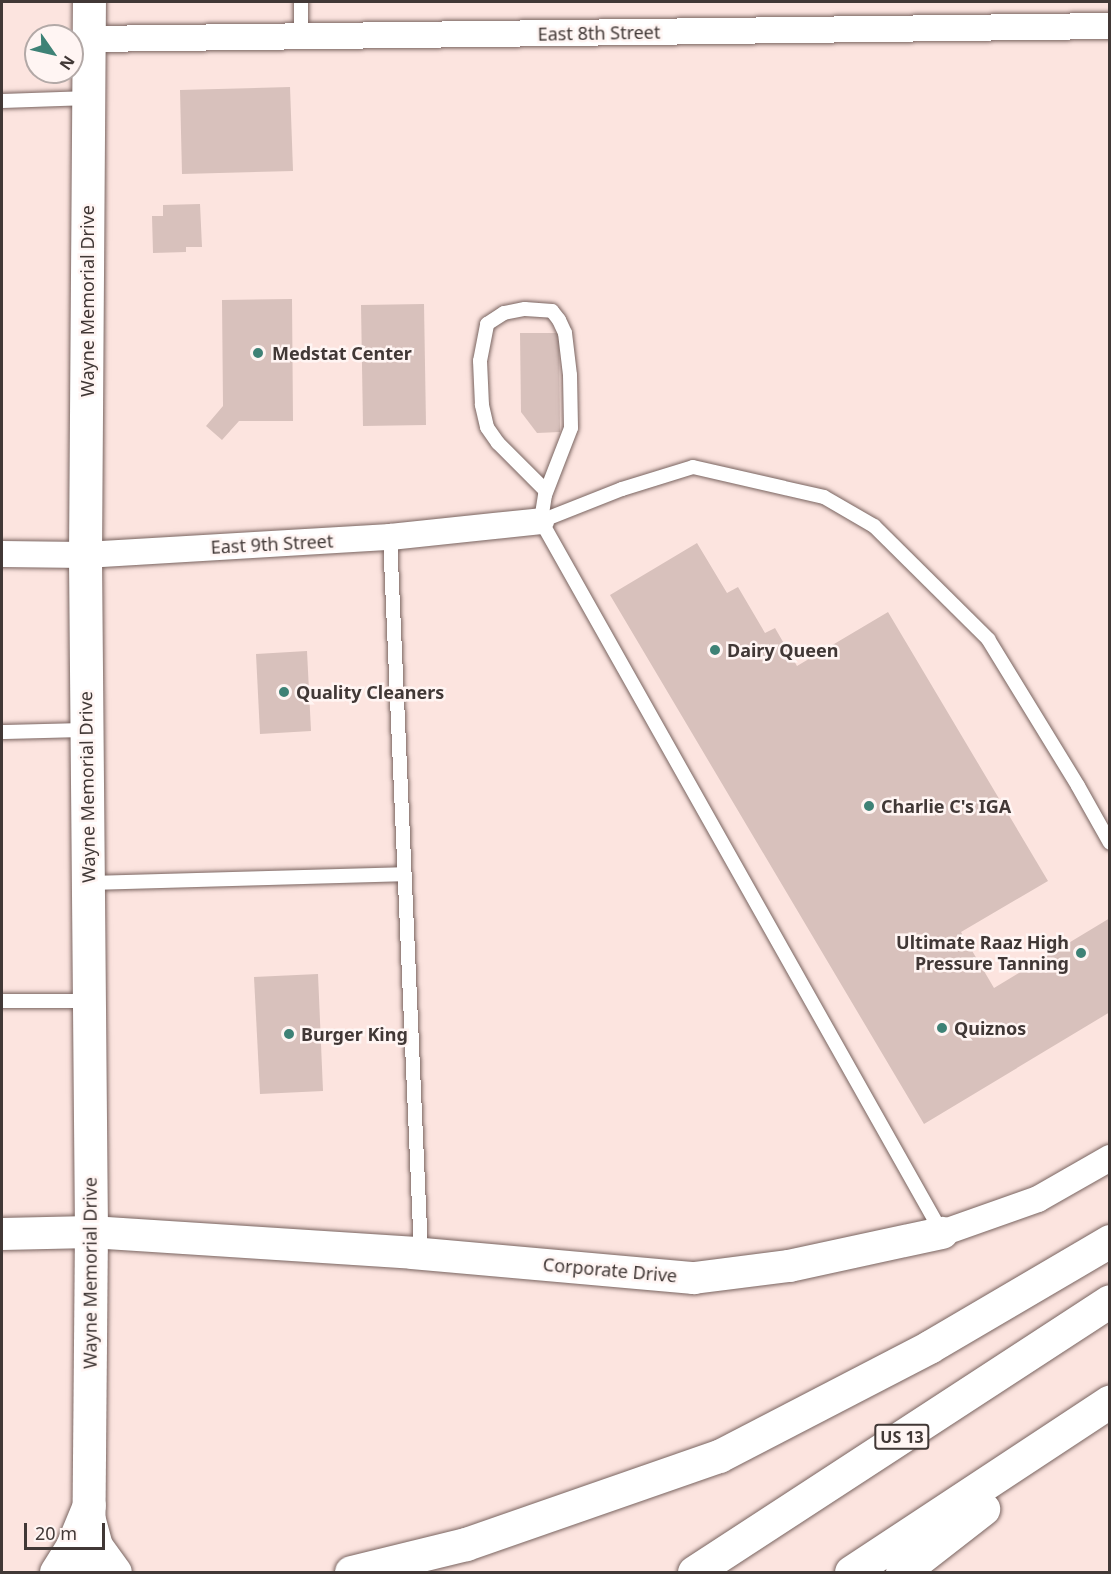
<!DOCTYPE html>
<html>
<head>
<meta charset="utf-8">
<style>
  body { margin:0 }
  #map { position:relative; width:1111px; height:1574px; overflow:hidden; background:#fce4df; font-family:"Noto Sans",sans-serif }
  div>[style] { position:absolute }
  .building>* { inset:0; background:#d8c1bc }
  .roads { filter:drop-shadow(0 0 2px #796460) drop-shadow(0 0 2px #796460) }
  .service>* { height:14px; margin:-7px; padding:0 7px; transform-origin:7px; border-radius:7px; background:#fff }
  .minor>* { height:26px; margin:-13px; padding:0 13px; transform-origin:13px; border-radius:13px; background:#fff }
  .tertiary>* { height:32px; margin:-16px; padding:0 16px; transform-origin:16px; border-radius:16px; background:#fff }
  .secondary>* { height:33px; margin:-16.5px; padding:0 16.5px; transform-origin:16.5px; border-radius:16.5px; background:#fff }
  .motorway>* { height:33px; margin:-16.5px; padding:0 16.5px; transform-origin:16.5px; border-radius:16.5px; background:#fff }
  .dots>* { width:16px; height:16px; translate:-50% -50%; box-sizing:border-box; border:3px solid #fff5f3; border-radius:50% }
  span { translate:-50% -50%; white-space:nowrap; text-align:center; line-height:1.15; -webkit-text-stroke:5px #fff5f3; paint-order:stroke }
  .shield-label span { padding:2px 4px; background:#fff5f3; border:2px solid; border-radius:4px; -webkit-text-stroke-width:0 }
  .shield-label { font-size:16px; color:#413836; font-weight:700 }
  .street-label { font-size:18px; color:#413836 }
  .poi-label { font-size:18px; color:#413836; font-weight:700 }
  .left { translate:0 -50%; text-align:left }
  .right { translate:-100% -50%; text-align:right }
  .frame { position:absolute; inset:0; border:3px solid #413836; pointer-events:none }
  .north { position:absolute; left:24px; top:24px; width:60px; height:60px; box-sizing:border-box; background:#fff5f3; border:2px solid #b3a9a7; border-radius:50%; rotate:124deg; font-size:16px; font-weight:700; line-height:24px; text-align:center; color:#413836 }
  .north::after { content:''; display:block; margin:auto; width:21px; height:27px; background:#3e8276; clip-path:polygon(50% 0,100% 100%,50% 72%,0 100%) }
  .scale { position:absolute; left:24px; top:1523px; width:81px; height:27px; box-sizing:border-box; border:3px solid #413836; border-top:0; padding-left:8px; font-size:18px; line-height:21px; white-space:nowrap; color:#413836; -webkit-text-stroke:4px #fff5f3; paint-order:stroke }
</style>
</head>
<body>
<div id="map">
  <div class="building">
    <div style="clip-path:polygon(290px 87px,293px 171px,182px 174px,180px 90px)"></div>
    <div style="clip-path:polygon(200px 204px,202px 247px,186px 247px,186px 252px,153px 253px,152px 216px,163px 216px,163px 205px)"></div>
    <div style="clip-path:polygon(292px 299px,293px 421px,239px 421px,222px 440px,206px 426px,223px 406px,222px 300px)"></div>
    <div style="clip-path:polygon(424px 304px,426px 425px,363px 426px,361px 305px)"></div>
    <div style="clip-path:polygon(520px 333px,559px 333px,560px 432px,537px 433px,521px 412px)"></div>
    <div style="clip-path:polygon(697px 543px,727px 593px,738px 587px,765px 633px,775px 628px,797px 666px,888px 612px,1048px 881px,961px 932px,994px 988px,1110px 918px,1110px 1012px,924px 1124px,610px 595px)"></div>
    <div style="clip-path:polygon(307px 651px,311px 731px,260px 734px,256px 654px)"></div>
    <div style="clip-path:polygon(318px 974px,323px 1091px,260px 1094px,254px 977px)"></div>
  </div>
  <div class="roads">
    <div class="service">
      <div style="left:301px;top:2px;width:34px;rotate:90deg"></div>
      <div style="left:2px;top:101px;width:88px;rotate:-2deg"></div>
      <div style="left:546px;top:491px;width:68px;rotate:-135deg"></div>
      <div style="left:498px;top:443px;width:19px;rotate:-125deg"></div>
      <div style="left:487px;top:427px;width:23px;rotate:-103deg"></div>
      <div style="left:482px;top:405px;width:44px;rotate:-92.6deg"></div>
      <div style="left:480px;top:361px;width:38px;rotate:-79deg"></div>
      <div style="left:487px;top:324px;width:20px;rotate:-33deg"></div>
      <div style="left:504px;top:313px;width:21px;rotate:-11deg"></div>
      <div style="left:525px;top:309px;width:27px;rotate:4deg"></div>
      <div style="left:552px;top:311px;width:11px;rotate:52deg"></div>
      <div style="left:559px;top:320px;width:14px;rotate:65deg"></div>
      <div style="left:565px;top:333px;width:42px;rotate:83.2deg"></div>
      <div style="left:570px;top:375px;width:53px;rotate:88.9deg"></div>
      <div style="left:571px;top:428px;width:72px;rotate:111.2deg"></div>
      <div style="left:545px;top:495px;width:26px;rotate:99deg"></div>
      <div style="left:541px;top:521px;width:817px;rotate:60.61deg"></div>
      <div style="left:541px;top:521px;width:87px;rotate:-21.6deg"></div>
      <div style="left:622px;top:489px;width:74px;rotate:-17.2deg"></div>
      <div style="left:693px;top:467px;width:134px;rotate:12.9deg"></div>
      <div style="left:824px;top:497px;width:58px;rotate:30.1deg"></div>
      <div style="left:874px;top:526px;width:161px;rotate:44.7deg"></div>
      <div style="left:988px;top:639px;width:172px;rotate:58.5deg"></div>
      <div style="left:1078px;top:786px;width:65px;rotate:60.7deg"></div>
      <div style="left:390px;top:537px;width:718px;rotate:87.52deg"></div>
      <div style="left:2px;top:732px;width:84px;rotate:-1.4deg"></div>
      <div style="left:88px;top:883px;width:316px;rotate:-1.6deg"></div>
      <div style="left:2px;top:1001px;width:87px"></div>
    </div>
    <div class="minor">
      <div style="left:89px;top:39px;width:1021px;rotate:-0.73deg"></div>
      <div style="left:2px;top:554px;width:83px;rotate:0.7deg"></div>
      <div style="left:85px;top:555px;width:306px;rotate:-3.4deg"></div>
      <div style="left:390px;top:537px;width:152px;rotate:-6deg"></div>
      <div style="left:942px;top:1233px;width:102px;rotate:-19.5deg"></div>
      <div style="left:1038px;top:1199px;width:83px;rotate:-29.7deg"></div>
    </div>
    <div class="tertiary">
      <div style="left:2px;top:1234px;width:89px;rotate:-1.3deg"></div>
      <div style="left:91px;top:1232px;width:322px;rotate:3.7deg"></div>
      <div style="left:412px;top:1253px;width:283px;rotate:5.1deg"></div>
      <div style="left:694px;top:1278px;width:96px;rotate:-7.2deg"></div>
      <div style="left:789px;top:1266px;width:157px;rotate:-12.2deg"></div>
    </div>
    <div class="secondary">
      <div style="left:88px;top:1572px;width:340px;rotate:-89.5deg"></div>
      <div style="left:91px;top:1232px;width:677px;rotate:-90.51deg"></div>
      <div style="left:85px;top:555px;width:553px;rotate:-89.59deg"></div>
    </div>
    <div class="motorway">
      <div style="left:89px;top:1520px;width:27px;rotate:75deg"></div>
      <div style="left:96px;top:1546px;width:32px;rotate:54deg"></div>
      <div style="left:56px;top:1572px;width:31px;rotate:-58deg"></div>
      <div style="left:72px;top:1546px;width:44px;rotate:-67.5deg"></div>
      <div style="left:351px;top:1572px;width:118px;rotate:-13.7deg"></div>
      <div style="left:466px;top:1544px;width:268px;rotate:-19.2deg"></div>
      <div style="left:719px;top:1456px;width:237px;rotate:-27.4deg"></div>
      <div style="left:929px;top:1347px;width:210px;rotate:-30.4deg"></div>
      <div style="left:694px;top:1572px;width:496px;rotate:-33.1deg"></div>
      <div style="left:851px;top:1572px;width:310px;rotate:-33.4deg"></div>
      <div style="left:902px;top:1572px;width:103px;rotate:-37.9deg"></div>
    </div>
  </div>
  <div class="dots">
    <div style="left:258px;top:353px;background:#3e8276"></div>
    <div style="left:715px;top:650px;background:#3e8276"></div>
    <div style="left:284px;top:692px;background:#3e8276"></div>
    <div style="left:869px;top:806px;background:#3e8276"></div>
    <div style="left:1081px;top:953px;background:#3e8276"></div>
    <div style="left:942px;top:1028px;background:#3e8276"></div>
    <div style="left:289px;top:1034px;background:#3e8276"></div>
  </div>
  <div class="shield-label">
    <span style="left:902px;top:1437px">US 13</span>
  </div>
  <div class="street-label">
    <span style="left:599px;top:33px;rotate:-1deg">East 8th Street</span>
    <span style="left:87px;top:301px;rotate:-90deg">Wayne Memorial Drive</span>
    <span style="left:272px;top:544px;rotate:-3deg">East 9th Street</span>
    <span style="left:87px;top:787px;rotate:-91deg">Wayne Memorial Drive</span>
    <span style="left:610px;top:1270px;rotate:5deg">Corporate Drive</span>
    <span style="left:90px;top:1273px;rotate:-90deg">Wayne Memorial Drive</span>
  </div>
  <div class="poi-label">
    <span class="left" style="left:272px;top:353px">Medstat Center</span>
    <span class="left" style="left:727px;top:650px">Dairy Queen</span>
    <span class="left" style="left:296px;top:692px">Quality Cleaners</span>
    <span class="left" style="left:881px;top:806px">Charlie C's IGA</span>
    <span class="right" style="left:1069px;top:953px">Ultimate Raaz High<br>Pressure Tanning</span>
    <span class="left" style="left:954px;top:1028px">Quiznos</span>
    <span class="left" style="left:301px;top:1034px">Burger King</span>
  </div>
  <div class="frame"></div>
  <div class="north">N</div>
  <div class="scale">20 m</div>
</div>
</body>
</html>
